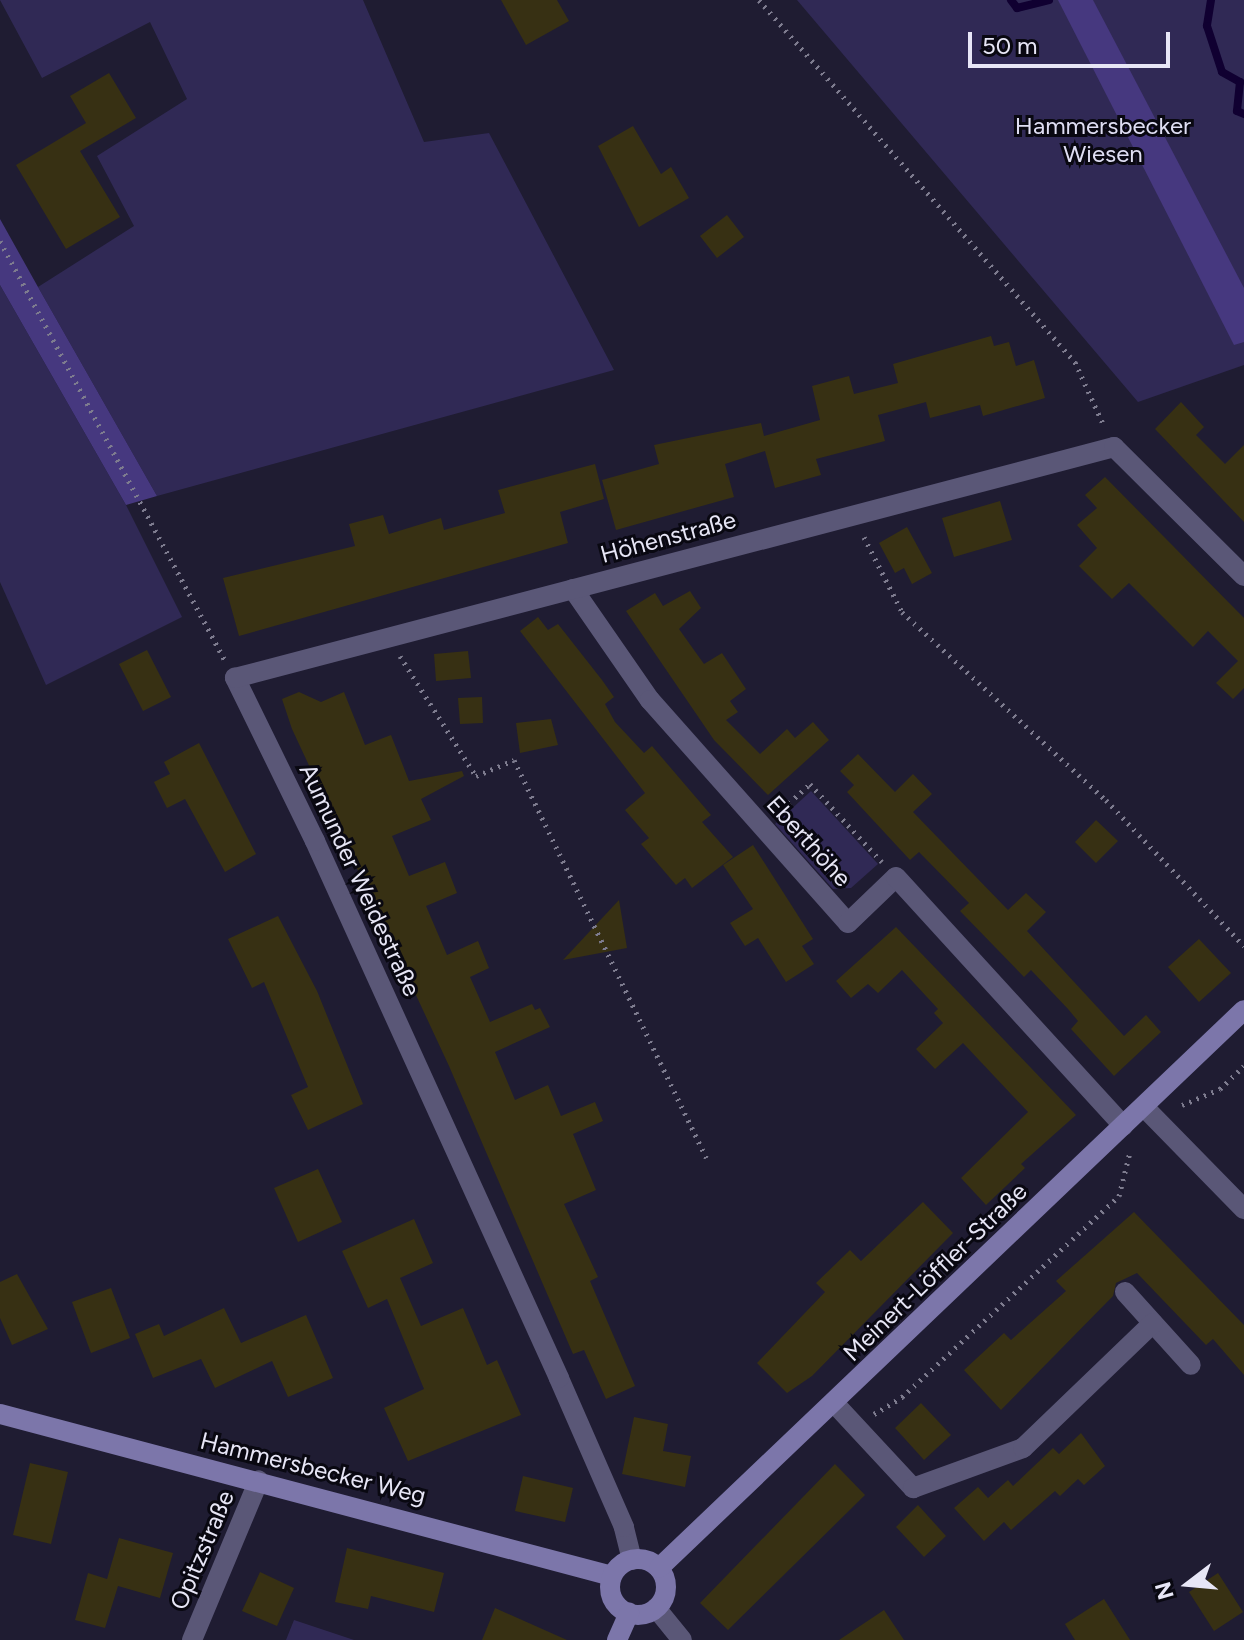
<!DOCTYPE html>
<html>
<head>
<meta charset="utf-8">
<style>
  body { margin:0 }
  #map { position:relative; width:1244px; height:1640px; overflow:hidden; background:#1f1c32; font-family:Figtree,sans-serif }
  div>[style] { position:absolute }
  .green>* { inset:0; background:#302955 }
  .forest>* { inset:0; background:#46387f }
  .stream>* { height:8px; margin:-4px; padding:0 4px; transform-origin:4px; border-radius:4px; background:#100031 }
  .building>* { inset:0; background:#373013 }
  .path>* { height:5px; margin-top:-2.5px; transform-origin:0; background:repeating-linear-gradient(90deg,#7e7c8f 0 2px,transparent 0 8px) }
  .street>* { height:20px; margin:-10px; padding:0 10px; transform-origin:10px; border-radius:10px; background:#5a5777 }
  .secondary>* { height:20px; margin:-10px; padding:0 10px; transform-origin:10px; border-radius:10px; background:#7c76aa }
  .secondary>.ring { margin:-10px; padding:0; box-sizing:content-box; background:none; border:20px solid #7c76aa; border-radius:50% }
  span { translate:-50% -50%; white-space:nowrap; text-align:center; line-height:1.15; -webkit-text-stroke:6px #090811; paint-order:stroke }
  .park-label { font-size:24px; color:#dfdef3 }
  .street-label { font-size:24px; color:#e7e6f6 }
  .north { position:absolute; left:1148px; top:1544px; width:80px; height:80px; -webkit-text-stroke:6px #090811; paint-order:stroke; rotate:254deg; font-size:22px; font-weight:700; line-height:32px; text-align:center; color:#e7e6f6 }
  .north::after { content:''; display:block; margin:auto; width:28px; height:36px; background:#e7e6f6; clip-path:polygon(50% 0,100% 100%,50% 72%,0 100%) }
  .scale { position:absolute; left:968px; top:32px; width:202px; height:36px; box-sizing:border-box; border:4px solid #e7e6f6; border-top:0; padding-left:10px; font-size:24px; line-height:28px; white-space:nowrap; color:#e7e6f6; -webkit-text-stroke:6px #090811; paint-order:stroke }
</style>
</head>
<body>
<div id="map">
  <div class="green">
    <div style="clip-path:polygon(0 0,363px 0,424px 142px,489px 133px,614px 370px,157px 496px,38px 287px,134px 226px,97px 156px,187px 99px,150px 22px,42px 78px)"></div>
    <div style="clip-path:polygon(797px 0,1244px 0,1244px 365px,1138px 402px)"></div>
    <div style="clip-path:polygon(0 285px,126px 505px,182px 617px,46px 685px,0 582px)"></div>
    <div style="clip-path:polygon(811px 791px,878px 864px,851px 888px,833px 889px,775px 824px)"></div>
    <div style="clip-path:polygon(294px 1620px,354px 1640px,286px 1640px)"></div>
  </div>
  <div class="forest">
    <div style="clip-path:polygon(1058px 0,1093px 0,1244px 288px,1244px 342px,1234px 345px)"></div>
    <div style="clip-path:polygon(0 219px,38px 287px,157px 496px,126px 505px,0 285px)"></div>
  </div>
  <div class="stream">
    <div style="left:1011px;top:0;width:10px;rotate:53deg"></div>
    <div style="left:1017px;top:8px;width:33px;rotate:-14deg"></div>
    <div style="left:1211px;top:0;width:26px;rotate:99deg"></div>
    <div style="left:1207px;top:26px;width:48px;rotate:71.9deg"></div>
    <div style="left:1222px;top:72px;width:21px;rotate:29deg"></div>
    <div style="left:1240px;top:82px;width:29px;rotate:96deg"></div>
    <div style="left:1237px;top:111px;width:8px;rotate:23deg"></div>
  </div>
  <div class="building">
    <div style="clip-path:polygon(501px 0,557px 0,569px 21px,526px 45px)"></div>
    <div style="clip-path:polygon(109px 73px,136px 118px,80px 151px,120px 217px,66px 249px,16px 165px,86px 123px,70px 96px)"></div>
    <div style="clip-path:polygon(633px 126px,661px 174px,671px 167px,689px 198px,639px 227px,598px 146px)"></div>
    <div style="clip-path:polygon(727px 215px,744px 237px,717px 258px,700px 236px)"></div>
    <div style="clip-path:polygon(991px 336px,994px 346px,1009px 342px,1016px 366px,1034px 360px,1045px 398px,983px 416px,980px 405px,930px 418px,926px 402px,878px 415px,885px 441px,816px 459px,821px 475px,775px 488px,765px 451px,725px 464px,734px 497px,616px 530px,602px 480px,659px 464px,654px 445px,761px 423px,764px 436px,820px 420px,812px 386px,849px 376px,854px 394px,898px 383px,893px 364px)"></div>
    <div style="clip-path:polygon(1181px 402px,1204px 427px,1196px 435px,1225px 464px,1244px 445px,1244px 522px,1155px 429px)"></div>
    <div style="clip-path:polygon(595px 464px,604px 499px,560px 512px,568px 543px,239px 636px,223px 578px,355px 546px,349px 524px,383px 515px,389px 534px,441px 518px,444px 530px,505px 513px,498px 490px)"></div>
    <div style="clip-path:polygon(1105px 477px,1244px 618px,1244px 688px,1233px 699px,1216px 683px,1238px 661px,1208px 631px,1193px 647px,1129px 583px,1112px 599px,1079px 566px,1097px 548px,1077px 525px,1097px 508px,1085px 495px)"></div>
    <div style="clip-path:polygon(1000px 501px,1012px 540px,954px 557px,942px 518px)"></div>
    <div style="clip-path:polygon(907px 527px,932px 573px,912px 584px,904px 568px,895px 573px,879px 543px)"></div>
    <div style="clip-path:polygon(690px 591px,701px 608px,679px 629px,704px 664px,722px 653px,746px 689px,730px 701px,738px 712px,726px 720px,760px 754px,787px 729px,795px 738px,813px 722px,829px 740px,768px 795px,714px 740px,626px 611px,655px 593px,663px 606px)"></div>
    <div style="clip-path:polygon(538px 617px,548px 630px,558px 624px,602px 680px,614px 697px,605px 704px,615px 722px,644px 753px,652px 746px,711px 815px,702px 822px,733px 857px,692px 888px,685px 878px,676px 885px,641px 844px,649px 838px,625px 810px,645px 793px,520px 631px)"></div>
    <div style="clip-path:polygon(147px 650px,171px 697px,143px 711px,119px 664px)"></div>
    <div style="clip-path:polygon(468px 651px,471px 678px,436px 681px,434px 654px)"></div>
    <div style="clip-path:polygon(299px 692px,321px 702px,344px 692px,365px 745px,391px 735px,409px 781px,462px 771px,464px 776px,421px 799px,431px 820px,392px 836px,409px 876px,445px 862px,457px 893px,426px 906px,447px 955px,478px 941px,489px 968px,470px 977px,490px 1022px,532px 1004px,535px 1010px,540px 1008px,550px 1027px,495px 1052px,515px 1100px,548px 1085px,561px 1116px,595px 1102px,603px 1121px,573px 1134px,596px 1190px,564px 1204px,598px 1277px,590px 1281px,635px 1386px,606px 1399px,584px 1350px,573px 1354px,449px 1066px,292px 729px,282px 699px)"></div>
    <div style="clip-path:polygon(482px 697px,483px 723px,460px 724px,458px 698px)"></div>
    <div style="clip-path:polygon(551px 719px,558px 745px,520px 753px,516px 723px)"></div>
    <div style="clip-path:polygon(199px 743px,256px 854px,225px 872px,185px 799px,167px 808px,154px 782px,170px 774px,164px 762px)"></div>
    <div style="clip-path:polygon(858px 754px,895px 792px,913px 774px,932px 794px,913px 812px,1008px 910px,1026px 893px,1046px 912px,1027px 931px,1124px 1036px,1146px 1015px,1161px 1032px,1114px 1076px,1071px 1029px,1078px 1021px,1068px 1009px,1031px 970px,1024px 977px,960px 911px,969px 903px,919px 852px,910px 860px,847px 792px,854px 785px,840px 771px)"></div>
    <div style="clip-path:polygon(1096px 820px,1118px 841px,1096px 863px,1075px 842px)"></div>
    <div style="clip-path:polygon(753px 845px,813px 939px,802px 946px,814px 964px,786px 982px,758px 938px,745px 946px,730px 923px,753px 909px,723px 865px)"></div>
    <div style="clip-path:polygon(619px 900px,627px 948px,563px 960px)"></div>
    <div style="clip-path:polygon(278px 916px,317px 991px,363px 1104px,308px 1130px,291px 1095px,308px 1087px,264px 982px,252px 988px,228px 939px)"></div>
    <div style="clip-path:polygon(896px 927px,1076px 1115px,1021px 1164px,1025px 1168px,986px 1205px,961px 1178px,1028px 1112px,963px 1043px,935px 1069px,916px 1049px,943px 1023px,934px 1013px,938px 1009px,902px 970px,878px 993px,868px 984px,851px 998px,836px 981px)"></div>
    <div style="clip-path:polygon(1199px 939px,1231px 973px,1199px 1002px,1168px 967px)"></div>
    <div style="clip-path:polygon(318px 1169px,342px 1222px,298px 1242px,274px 1188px)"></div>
    <div style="clip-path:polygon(923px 1202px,953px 1233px,812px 1376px,787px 1393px,757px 1363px,825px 1292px,816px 1283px,850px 1250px,861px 1261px)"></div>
    <div style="clip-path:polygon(1134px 1212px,1244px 1325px,1244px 1375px,1213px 1339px,1206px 1345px,1137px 1273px,1116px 1283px,1113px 1296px,1001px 1410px,964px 1370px,1004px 1333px,1011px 1340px,1066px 1291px,1056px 1281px)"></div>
    <div style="clip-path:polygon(414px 1219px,433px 1263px,400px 1278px,421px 1326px,463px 1308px,487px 1365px,497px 1360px,521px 1415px,408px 1461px,384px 1408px,424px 1389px,387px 1299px,368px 1308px,342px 1251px)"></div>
    <div style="clip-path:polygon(17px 1274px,48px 1329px,12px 1345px,0 1318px,0 1282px)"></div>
    <div style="clip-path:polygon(111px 1288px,130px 1338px,91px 1353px,72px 1302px)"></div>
    <div style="clip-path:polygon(224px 1308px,241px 1343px,306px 1315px,333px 1378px,288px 1397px,272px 1361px,215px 1388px,201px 1359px,153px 1378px,135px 1334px,159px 1324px,164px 1336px)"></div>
    <div style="clip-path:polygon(921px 1403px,951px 1435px,924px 1460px,895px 1428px)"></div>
    <div style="clip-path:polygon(634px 1417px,668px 1424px,663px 1451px,691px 1456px,685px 1487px,622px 1474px)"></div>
    <div style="clip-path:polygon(1081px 1433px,1105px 1466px,1084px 1485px,1078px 1479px,1060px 1496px,1055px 1491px,1011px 1530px,1004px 1522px,984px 1541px,954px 1508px,978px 1487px,988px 1498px,1008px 1480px,1013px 1486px,1053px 1448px,1059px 1454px)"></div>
    <div style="clip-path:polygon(30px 1463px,68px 1472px,51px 1544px,13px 1535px)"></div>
    <div style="clip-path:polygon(835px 1464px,865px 1495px,728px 1630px,700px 1603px)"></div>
    <div style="clip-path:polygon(523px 1476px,573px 1488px,565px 1522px,515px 1511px)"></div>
    <div style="clip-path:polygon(918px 1505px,946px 1536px,924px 1557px,896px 1527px)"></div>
    <div style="clip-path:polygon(119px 1538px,173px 1553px,160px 1598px,118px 1586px,105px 1628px,75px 1620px,88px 1573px,107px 1579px)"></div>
    <div style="clip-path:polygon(347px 1548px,444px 1573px,434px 1612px,371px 1596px,368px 1609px,335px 1602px)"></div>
    <div style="clip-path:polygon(260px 1572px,294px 1588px,277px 1626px,242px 1611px)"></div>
    <div style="clip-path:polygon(1218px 1573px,1243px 1612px,1214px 1631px,1189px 1592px)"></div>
    <div style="clip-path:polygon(1104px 1599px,1130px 1640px,1075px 1640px,1065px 1624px)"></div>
    <div style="clip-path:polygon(495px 1608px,567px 1640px,482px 1640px)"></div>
    <div style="clip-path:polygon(884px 1610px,904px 1640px,839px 1640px)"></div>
  </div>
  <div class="path">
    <div style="left:759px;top:0;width:481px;rotate:48.9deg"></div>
    <div style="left:1075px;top:362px;width:70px;rotate:65.6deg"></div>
    <div style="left:0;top:241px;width:476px;rotate:61.8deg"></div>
    <div style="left:864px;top:537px;width:84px;rotate:63.1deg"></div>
    <div style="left:902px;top:612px;width:277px;rotate:42.7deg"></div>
    <div style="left:1106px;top:800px;width:201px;rotate:46.6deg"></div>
    <div style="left:400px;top:656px;width:142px;rotate:57.7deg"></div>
    <div style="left:476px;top:776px;width:41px;rotate:-22.8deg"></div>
    <div style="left:514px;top:760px;width:442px;rotate:64.2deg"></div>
    <div style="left:777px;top:814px;width:45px;rotate:-42.3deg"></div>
    <div style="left:810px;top:784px;width:106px;rotate:47.3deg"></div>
    <div style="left:1182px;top:1105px;width:41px;rotate:-22.8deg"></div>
    <div style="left:1220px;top:1089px;width:33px;rotate:-44deg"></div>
    <div style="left:874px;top:1414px;width:33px;rotate:-31deg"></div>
    <div style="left:902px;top:1397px;width:296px;rotate:-42.8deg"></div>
    <div style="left:1119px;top:1196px;width:45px;rotate:-76deg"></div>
  </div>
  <div class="street">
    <div style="left:573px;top:589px;width:135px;rotate:55.3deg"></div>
    <div style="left:650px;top:700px;width:298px;rotate:48.4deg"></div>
    <div style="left:848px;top:923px;width:66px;rotate:-43.8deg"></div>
    <div style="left:896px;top:877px;width:337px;rotate:47.6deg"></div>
    <div style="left:1144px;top:1107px;width:143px;rotate:45.6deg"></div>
    <div style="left:1125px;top:1292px;width:98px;rotate:47.9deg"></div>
    <div style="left:835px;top:1404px;width:115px;rotate:47.1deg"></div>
    <div style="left:913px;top:1488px;width:117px;rotate:-20deg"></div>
    <div style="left:1023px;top:1448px;width:180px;rotate:-43.9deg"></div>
    <div style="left:632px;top:1560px;width:34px;rotate:-104deg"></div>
    <div style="left:624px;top:1527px;width:163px;rotate:-113.6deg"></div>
    <div style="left:559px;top:1378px;width:590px;rotate:-114.44deg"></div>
    <div style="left:315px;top:841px;width:182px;rotate:-116.1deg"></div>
    <div style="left:235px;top:678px;width:909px;rotate:-14.72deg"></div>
    <div style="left:1114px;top:447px;width:183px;rotate:44.8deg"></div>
    <div style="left:656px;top:1608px;width:41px;rotate:50.9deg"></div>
    <div style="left:192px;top:1640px;width:173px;rotate:-67.3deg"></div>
  </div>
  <div class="secondary">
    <div style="left:0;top:1414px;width:633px;rotate:14.83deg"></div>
    <div class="ring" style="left:610px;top:1559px;width:36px;height:36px"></div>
    <div style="left:659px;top:1568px;width:808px;rotate:-43.65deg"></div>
    <div style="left:617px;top:1640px;width:30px;rotate:-66deg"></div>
  </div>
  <div class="park-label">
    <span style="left:1103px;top:140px">Hammersbecker<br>Wiesen</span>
  </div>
  <div class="street-label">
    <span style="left:668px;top:537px;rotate:-15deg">Höhenstraße</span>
    <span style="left:809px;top:841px;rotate:48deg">Eberthöhe</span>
    <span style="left:360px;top:880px;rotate:65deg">Aumunder Weidestraße</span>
    <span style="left:935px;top:1272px;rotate:-44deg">Meinert-Löffler-Straße</span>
    <span style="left:313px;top:1468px;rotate:14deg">Hammersbecker Weg</span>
    <span style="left:202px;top:1550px;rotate:-67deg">Opitzstraße</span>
  </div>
  <div class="north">N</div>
  <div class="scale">50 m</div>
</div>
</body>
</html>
